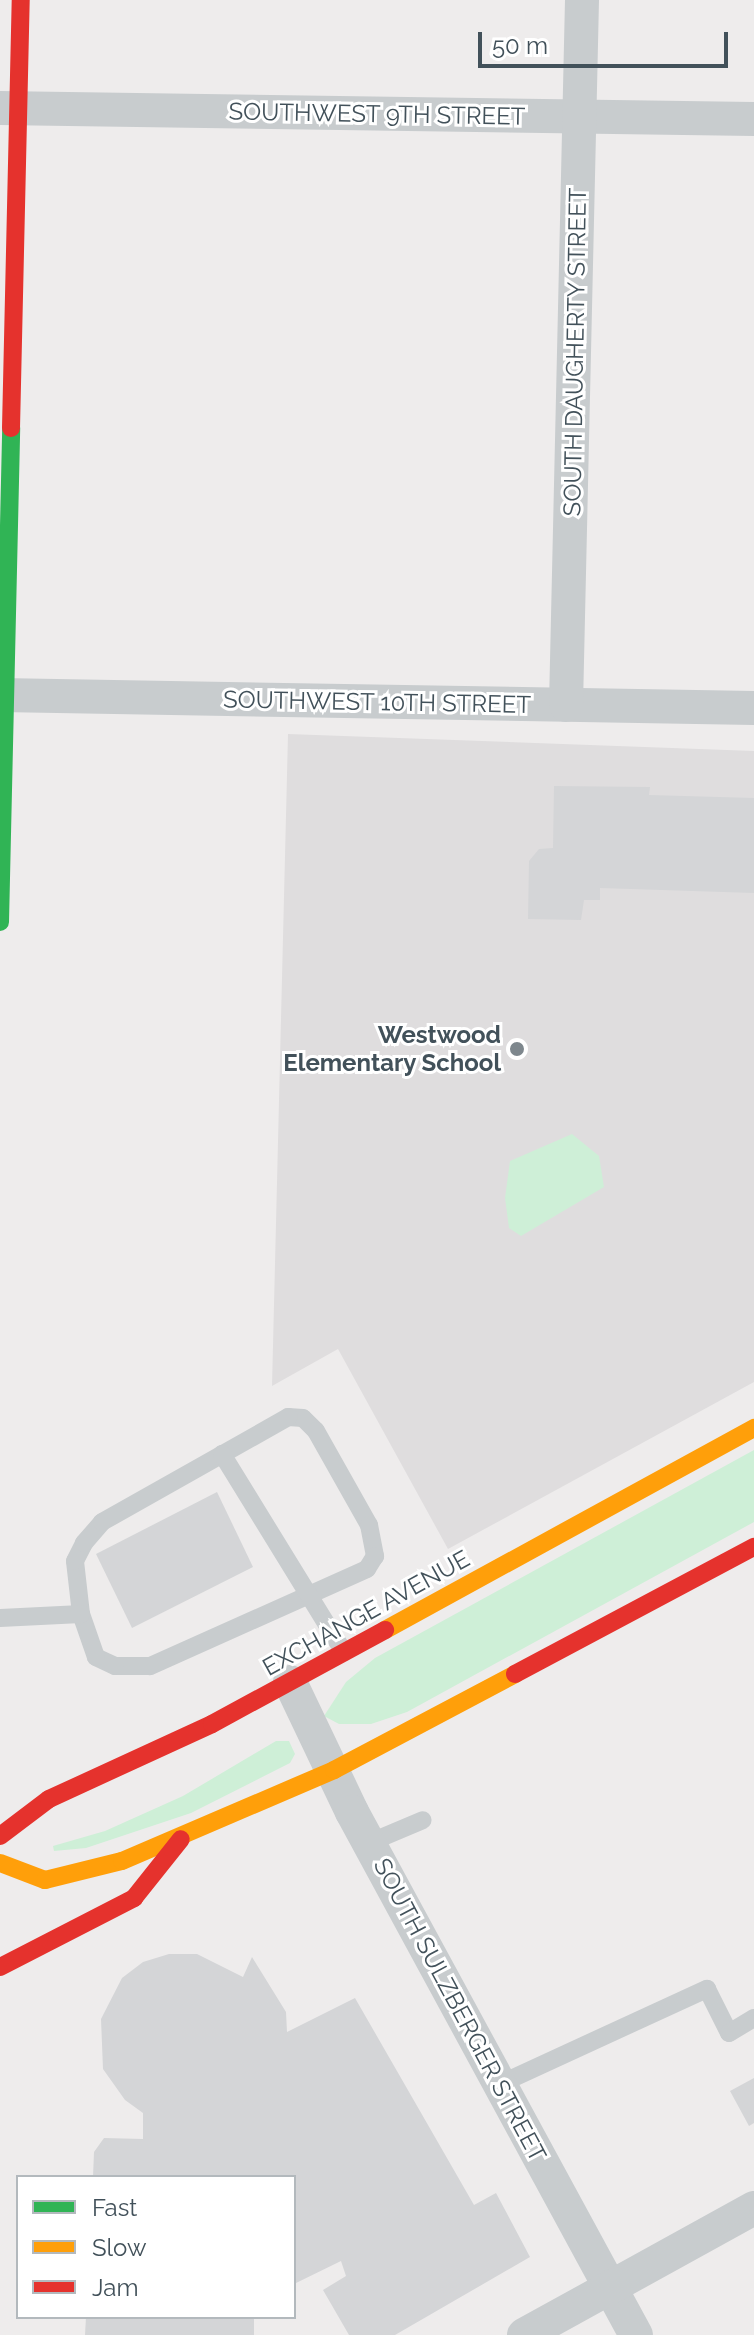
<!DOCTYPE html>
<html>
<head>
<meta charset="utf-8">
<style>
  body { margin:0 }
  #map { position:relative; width:754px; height:2335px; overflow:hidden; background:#eeecec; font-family:Raleway,sans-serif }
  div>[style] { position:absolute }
  .education>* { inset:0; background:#dfddde }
  .green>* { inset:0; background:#ceefd7 }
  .building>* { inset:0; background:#d4d5d7 }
  .lane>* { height:18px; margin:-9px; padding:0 9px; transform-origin:9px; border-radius:9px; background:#c8ccce }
  .street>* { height:34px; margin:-17px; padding:0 17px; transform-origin:17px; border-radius:17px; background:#c8ccce }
  .fast>* { height:18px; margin:-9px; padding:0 9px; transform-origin:9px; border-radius:9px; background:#30b455 }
  .slow>* { height:18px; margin:-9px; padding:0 9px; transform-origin:9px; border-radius:9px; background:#ff9f0a }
  .jam>* { height:18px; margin:-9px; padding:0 9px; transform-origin:9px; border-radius:9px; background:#e5322d }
  .dots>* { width:22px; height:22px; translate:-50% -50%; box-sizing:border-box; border:4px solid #fff; border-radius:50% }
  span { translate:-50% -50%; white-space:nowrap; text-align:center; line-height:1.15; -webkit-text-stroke:6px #fff; paint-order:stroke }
  .street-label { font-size:24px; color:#42515a }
  .poi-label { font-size:24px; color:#42515a; font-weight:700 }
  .right { translate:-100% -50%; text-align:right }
  .legend { position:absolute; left:16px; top:2175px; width:280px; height:144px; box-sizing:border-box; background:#fff; border:2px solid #b3b9bd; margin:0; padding:10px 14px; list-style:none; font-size:24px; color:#42515a }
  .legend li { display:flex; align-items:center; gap:16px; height:40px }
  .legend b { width:40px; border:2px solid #b3b9bd }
  .scale { position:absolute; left:478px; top:32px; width:250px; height:36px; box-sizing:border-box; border:4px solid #42515a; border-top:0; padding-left:10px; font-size:24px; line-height:28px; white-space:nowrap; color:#42515a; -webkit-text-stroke:6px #fff; paint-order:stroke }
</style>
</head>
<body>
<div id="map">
  <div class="education">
    <div style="clip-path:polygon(288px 734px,754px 751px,754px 1382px,448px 1549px,338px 1349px,272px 1386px)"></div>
  </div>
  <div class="green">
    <div style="clip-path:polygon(572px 1134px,599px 1156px,604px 1187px,521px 1236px,509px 1228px,505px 1198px,510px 1161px)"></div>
    <div style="clip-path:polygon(754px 1450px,754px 1522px,407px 1712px,371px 1724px,339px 1724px,324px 1716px,346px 1682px,375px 1658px)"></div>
    <div style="clip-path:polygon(276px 1741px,289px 1741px,295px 1754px,290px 1763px,191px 1813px,86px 1848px,54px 1851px,53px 1846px,105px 1831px,183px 1796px)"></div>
  </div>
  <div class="building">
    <div style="clip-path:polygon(554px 786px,650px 787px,649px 795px,754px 798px,754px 893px,600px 888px,600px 900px,584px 900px,581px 920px,528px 919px,529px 861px,539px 849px,553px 848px)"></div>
    <div style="clip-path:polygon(217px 1492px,253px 1567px,132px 1628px,96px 1554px)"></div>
    <div style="clip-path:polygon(169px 1954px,197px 1954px,243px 1977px,252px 1957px,286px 2012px,287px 2032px,355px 1998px,474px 2205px,496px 2193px,530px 2257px,395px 2335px,349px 2335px,323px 2290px,346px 2276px,341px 2261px,294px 2284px,294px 2177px,93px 2177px,94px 2152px,104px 2138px,143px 2139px,143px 2113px,125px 2100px,103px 2069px,101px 2019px,122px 1978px,143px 1962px)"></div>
    <div style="clip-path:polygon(754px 2078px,754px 2123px,749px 2126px,730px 2091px)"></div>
    <div style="clip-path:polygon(86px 2317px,254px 2317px,254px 2335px,85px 2335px)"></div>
  </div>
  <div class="lane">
    <div style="left:288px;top:1417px;width:15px;rotate:4deg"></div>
    <div style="left:303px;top:1418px;width:18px;rotate:45deg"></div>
    <div style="left:316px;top:1431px;width:108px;rotate:60.6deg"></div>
    <div style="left:369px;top:1525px;width:32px;rotate:79deg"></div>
    <div style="left:375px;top:1556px;width:15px;rotate:122deg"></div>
    <div style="left:367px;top:1569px;width:238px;rotate:155.9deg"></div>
    <div style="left:150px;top:1666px;width:35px;rotate:180deg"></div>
    <div style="left:115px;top:1666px;width:21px;rotate:-155deg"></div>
    <div style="left:96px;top:1657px;width:46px;rotate:-109.2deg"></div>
    <div style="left:81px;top:1614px;width:53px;rotate:-96.5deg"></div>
    <div style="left:75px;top:1561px;width:20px;rotate:-63deg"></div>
    <div style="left:84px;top:1543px;width:28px;rotate:-49deg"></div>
    <div style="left:102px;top:1522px;width:214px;rotate:-29.4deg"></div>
    <div style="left:222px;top:1454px;width:233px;rotate:58.4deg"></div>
    <div style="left:0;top:1618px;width:81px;rotate:-2.8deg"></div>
    <div style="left:371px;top:1842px;width:56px;rotate:-22.9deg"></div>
    <div style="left:500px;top:2084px;width:228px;rotate:-24.7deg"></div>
    <div style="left:707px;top:1989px;width:49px;rotate:63.4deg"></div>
    <div style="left:729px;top:2033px;width:29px;rotate:-31deg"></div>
  </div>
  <div class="street">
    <div style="left:0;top:108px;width:754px;rotate:0.84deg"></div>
    <div style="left:0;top:695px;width:754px;rotate:0.99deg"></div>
    <div style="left:566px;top:705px;width:705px;rotate:-88.7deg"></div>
    <div style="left:290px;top:1682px;width:144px;rotate:64.5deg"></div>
    <div style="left:352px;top:1812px;width:595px;rotate:61.5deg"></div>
    <div style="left:524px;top:2335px;width:263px;rotate:-28.9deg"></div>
  </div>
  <div class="fast">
    <div style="left:0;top:922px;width:494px;rotate:-88.7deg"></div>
  </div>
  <div class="slow">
    <div style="left:385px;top:1630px;width:421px;rotate:-28.7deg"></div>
    <div style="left:0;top:1863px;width:48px;rotate:20.7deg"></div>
    <div style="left:45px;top:1880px;width:79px;rotate:-13.9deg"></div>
    <div style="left:122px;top:1861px;width:231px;rotate:-23.2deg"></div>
    <div style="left:334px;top:1770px;width:205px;rotate:-27.9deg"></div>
  </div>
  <div class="jam">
    <div style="left:11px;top:428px;width:428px;rotate:-88.7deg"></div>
    <div style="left:515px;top:1674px;width:271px;rotate:-28deg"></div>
    <div style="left:0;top:1836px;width:61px;rotate:-37.1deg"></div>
    <div style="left:49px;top:1799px;width:179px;rotate:-24.7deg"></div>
    <div style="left:212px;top:1724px;width:197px;rotate:-28.5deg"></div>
    <div style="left:0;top:1967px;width:151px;rotate:-27.2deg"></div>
    <div style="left:134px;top:1898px;width:75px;rotate:-51.5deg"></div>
  </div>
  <div class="dots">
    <div style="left:517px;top:1049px;background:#7e878d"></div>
  </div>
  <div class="street-label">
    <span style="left:377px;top:114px;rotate:1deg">SOUTHWEST 9TH STREET</span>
    <span style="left:575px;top:352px;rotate:-89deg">SOUTH DAUGHERTY STREET</span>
    <span style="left:377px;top:702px;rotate:1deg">SOUTHWEST 10TH STREET</span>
    <span style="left:366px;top:1613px;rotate:-29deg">EXCHANGE AVENUE</span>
    <span style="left:460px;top:2010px;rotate:62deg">SOUTH SULZBERGER STREET</span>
  </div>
  <div class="poi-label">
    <span class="right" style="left:501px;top:1049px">Westwood<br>Elementary School</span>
  </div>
  <ul class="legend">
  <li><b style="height:10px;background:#30b455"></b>Fast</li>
  <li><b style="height:10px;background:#ff9f0a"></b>Slow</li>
  <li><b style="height:10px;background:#e5322d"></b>Jam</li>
  </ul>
  <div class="scale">50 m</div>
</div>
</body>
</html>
